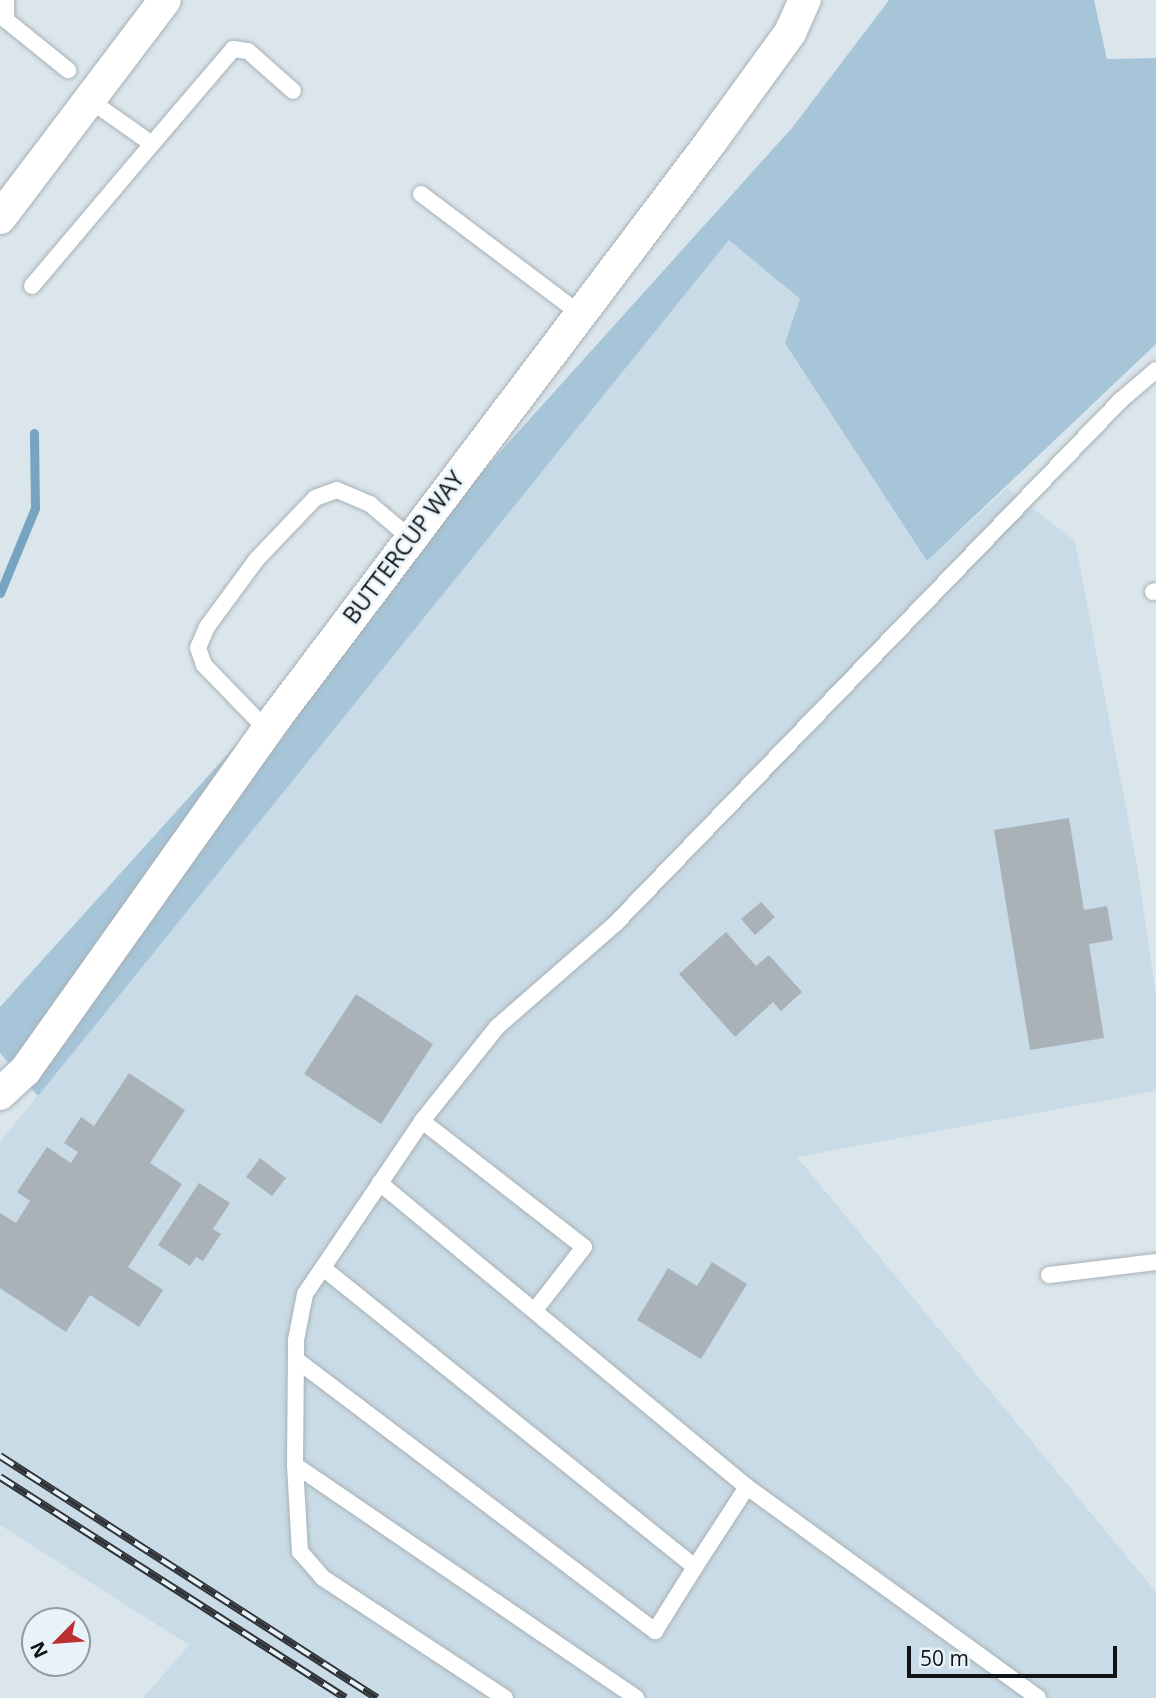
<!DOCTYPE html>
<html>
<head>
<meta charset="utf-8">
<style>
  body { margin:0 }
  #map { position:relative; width:1156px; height:1698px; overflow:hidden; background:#dbe6ec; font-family:"Open Sans",sans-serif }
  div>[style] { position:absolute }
  .built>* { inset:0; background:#c9dbe6 }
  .green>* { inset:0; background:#a7c5d8 }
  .stream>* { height:9px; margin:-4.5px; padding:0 4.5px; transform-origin:4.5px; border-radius:4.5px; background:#77a4c0 }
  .building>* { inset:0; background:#a8b2b8 }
  .roads { filter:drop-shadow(0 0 2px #a7b1b7) drop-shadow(0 0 2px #a7b1b7) }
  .lane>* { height:16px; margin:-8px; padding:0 8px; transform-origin:8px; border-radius:8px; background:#fff }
  .street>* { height:32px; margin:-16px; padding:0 16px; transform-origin:16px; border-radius:16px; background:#fff }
  .rail>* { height:8px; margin-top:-4px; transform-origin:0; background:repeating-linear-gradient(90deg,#e8f3f9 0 16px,#2f3337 0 32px); box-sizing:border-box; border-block:2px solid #2f3337 }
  span { translate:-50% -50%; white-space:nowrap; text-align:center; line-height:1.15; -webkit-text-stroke:5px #e8f3f9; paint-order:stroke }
  .street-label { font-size:23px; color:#111417 }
  .north { position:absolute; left:21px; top:1607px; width:70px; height:70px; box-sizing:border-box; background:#e8f3f9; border:2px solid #929a9f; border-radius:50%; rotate:245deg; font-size:19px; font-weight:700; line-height:28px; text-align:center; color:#111417 }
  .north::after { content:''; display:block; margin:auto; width:24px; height:32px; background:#bd2e30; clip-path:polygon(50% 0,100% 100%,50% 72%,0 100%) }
  .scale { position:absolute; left:907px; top:1646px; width:210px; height:32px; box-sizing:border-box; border:4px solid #111417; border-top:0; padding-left:9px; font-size:21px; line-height:24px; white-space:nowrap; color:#111417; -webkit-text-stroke:5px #e8f3f9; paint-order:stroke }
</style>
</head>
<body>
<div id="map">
  <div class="built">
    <div style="clip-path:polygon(730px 239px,800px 300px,927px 561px,1007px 488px,1075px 541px,1137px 865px,1156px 996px,1156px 1091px,797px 1157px,1156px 1592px,1156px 1698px,143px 1698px,189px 1645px,0 1525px,0 1142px)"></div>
  </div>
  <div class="green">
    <div style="clip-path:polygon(889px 0,1094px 0,1107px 59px,1156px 58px,1156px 344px,927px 561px,785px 343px,800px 299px,729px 240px,38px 1096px,0 1053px,0 1007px,792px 128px)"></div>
  </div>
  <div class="stream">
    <div style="left:0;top:593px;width:92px;rotate:-67.6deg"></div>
    <div style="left:35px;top:508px;width:75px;rotate:-90.8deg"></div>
  </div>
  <div class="building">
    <div style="clip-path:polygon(1069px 818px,1084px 910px,1107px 906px,1113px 940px,1089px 944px,1104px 1038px,1030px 1050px,994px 830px)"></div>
    <div style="clip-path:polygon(761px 902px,775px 917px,755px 935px,741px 919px)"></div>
    <div style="clip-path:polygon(726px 932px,756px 966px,769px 955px,802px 992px,781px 1011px,773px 1002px,735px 1037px,679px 974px)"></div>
    <div style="clip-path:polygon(356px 994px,433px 1044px,381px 1124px,304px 1074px)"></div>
    <div style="clip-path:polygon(129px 1073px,185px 1110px,150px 1163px,182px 1184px,128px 1267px,163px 1290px,139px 1327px,90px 1295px,66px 1332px,0 1288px,0 1213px,16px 1223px,30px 1201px,17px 1192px,47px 1147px,71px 1163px,78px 1152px,64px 1143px,81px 1117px,94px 1126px)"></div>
    <div style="clip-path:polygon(260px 1158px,286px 1178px,272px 1196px,246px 1177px)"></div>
    <div style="clip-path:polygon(199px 1183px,230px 1203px,213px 1229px,221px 1234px,203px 1261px,196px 1257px,190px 1266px,158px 1245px)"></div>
    <div style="clip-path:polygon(712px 1262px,747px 1284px,701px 1359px,637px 1320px,668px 1268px,697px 1286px)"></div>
  </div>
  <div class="roads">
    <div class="lane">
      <div style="left:6px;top:0;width:20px;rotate:90deg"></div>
      <div style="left:6px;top:20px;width:80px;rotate:38.9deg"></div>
      <div style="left:152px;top:144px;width:125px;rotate:-49.5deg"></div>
      <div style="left:233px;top:49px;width:15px;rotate:8deg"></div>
      <div style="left:248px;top:51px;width:60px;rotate:41.6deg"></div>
      <div style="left:421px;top:194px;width:198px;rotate:37deg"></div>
      <div style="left:32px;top:286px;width:186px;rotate:-49.8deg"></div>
      <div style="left:152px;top:144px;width:75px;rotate:-144.8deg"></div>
      <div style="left:1153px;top:592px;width:3px;rotate:-18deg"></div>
      <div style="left:267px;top:730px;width:91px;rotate:-134.1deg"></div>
      <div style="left:204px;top:665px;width:18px;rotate:-109deg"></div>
      <div style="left:198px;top:648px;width:23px;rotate:-67deg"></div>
      <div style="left:207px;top:627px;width:84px;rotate:-53.7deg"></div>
      <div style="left:257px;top:559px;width:84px;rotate:-46.4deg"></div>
      <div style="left:315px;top:498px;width:23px;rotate:-20deg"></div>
      <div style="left:337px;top:490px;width:36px;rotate:23deg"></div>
      <div style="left:370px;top:504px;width:52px;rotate:40.4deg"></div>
      <div style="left:422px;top:1121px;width:205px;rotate:37.9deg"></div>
      <div style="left:584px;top:1247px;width:80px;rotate:127.9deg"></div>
      <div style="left:323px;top:1268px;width:477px;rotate:38.8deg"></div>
      <div style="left:695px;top:1567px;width:95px;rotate:-57deg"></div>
      <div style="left:747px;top:1487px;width:477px;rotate:-140.4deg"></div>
      <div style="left:1049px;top:1275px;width:108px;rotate:-6.9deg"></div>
      <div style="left:298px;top:1361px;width:448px;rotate:37.1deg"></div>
      <div style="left:655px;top:1631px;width:75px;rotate:-58deg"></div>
      <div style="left:295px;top:1465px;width:125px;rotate:-89.5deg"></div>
      <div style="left:296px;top:1340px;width:47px;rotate:-78.9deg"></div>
      <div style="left:305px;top:1294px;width:209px;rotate:-55.9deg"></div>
      <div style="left:422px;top:1121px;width:120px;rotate:-51.4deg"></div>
      <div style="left:497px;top:1027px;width:157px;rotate:-41.1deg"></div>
      <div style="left:615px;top:924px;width:728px;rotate:-46deg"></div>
      <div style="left:1121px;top:400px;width:46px;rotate:-40.6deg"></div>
      <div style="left:747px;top:1487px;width:359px;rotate:35.9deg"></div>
      <div style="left:505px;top:1698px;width:218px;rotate:-146.6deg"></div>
      <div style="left:323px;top:1578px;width:35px;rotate:-131deg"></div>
      <div style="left:300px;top:1552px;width:87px;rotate:-93.3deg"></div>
      <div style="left:295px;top:1465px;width:413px;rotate:34.3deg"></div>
    </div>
    <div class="street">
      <div style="left:0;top:218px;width:273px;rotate:-52.9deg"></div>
      <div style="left:0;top:1094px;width:34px;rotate:-43deg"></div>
      <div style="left:25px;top:1071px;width:432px;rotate:-54.6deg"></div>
      <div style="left:275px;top:719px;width:722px;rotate:-52.94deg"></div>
      <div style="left:710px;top:143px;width:136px;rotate:-54deg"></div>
      <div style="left:790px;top:33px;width:36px;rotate:-66deg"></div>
    </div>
  </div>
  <div class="rail">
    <div style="left:0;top:1456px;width:448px;rotate:32.7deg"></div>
    <div style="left:0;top:1477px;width:410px;rotate:32.6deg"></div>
  </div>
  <div class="street-label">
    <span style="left:403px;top:547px;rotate:-53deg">BUTTERCUP WAY</span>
  </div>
  <div class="north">N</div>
  <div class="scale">50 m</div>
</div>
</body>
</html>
